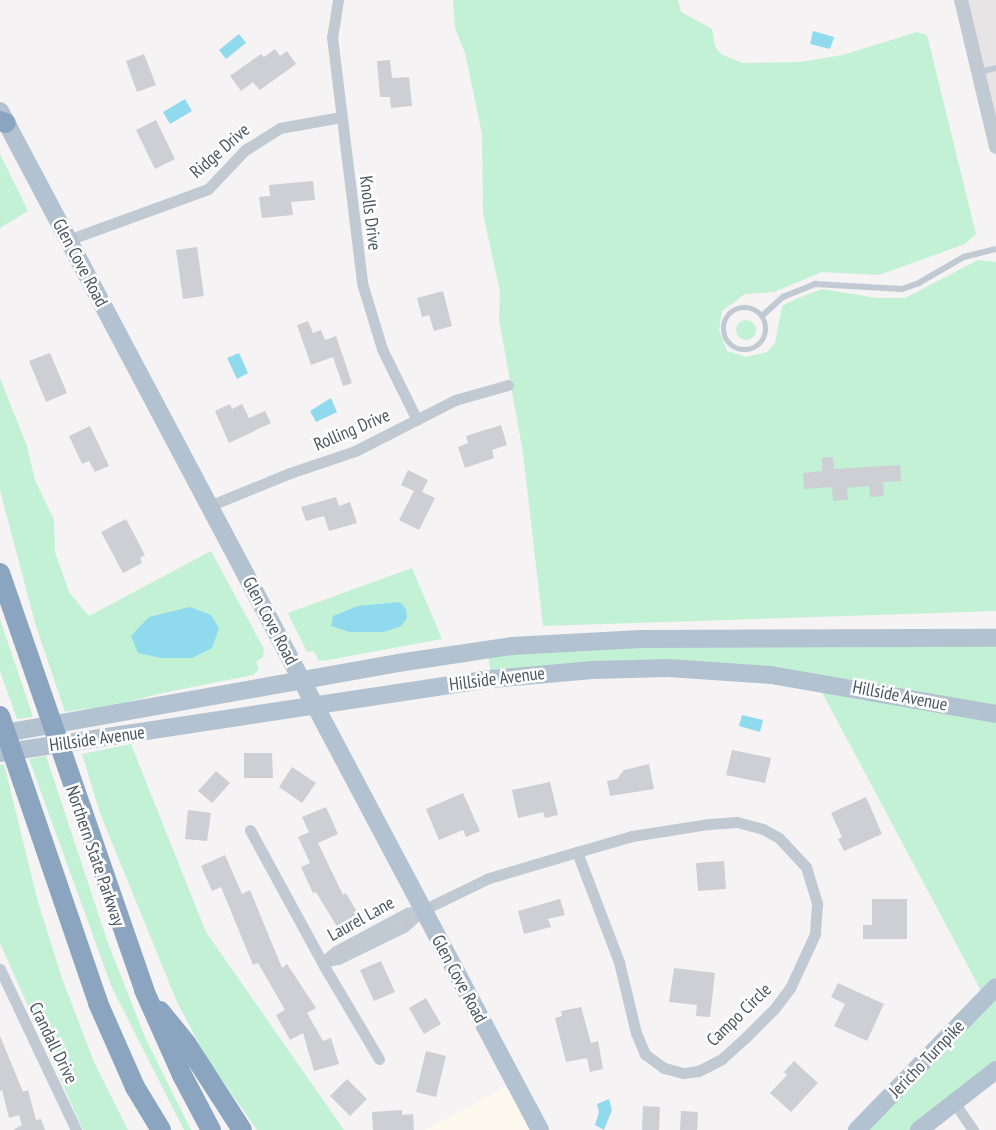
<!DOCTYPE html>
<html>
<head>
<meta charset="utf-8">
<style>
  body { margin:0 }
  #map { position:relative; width:996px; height:1130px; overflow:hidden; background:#f5f3f3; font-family:"PT Sans Narrow",sans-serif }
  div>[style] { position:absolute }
  .commercial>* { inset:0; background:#fdf9ef }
  .education>* { inset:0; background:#e6e4e5 }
  .green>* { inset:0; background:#c3f1d5 }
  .round { border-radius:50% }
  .water>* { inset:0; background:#90daee }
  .building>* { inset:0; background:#cdcfd5 }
  .service>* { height:5.5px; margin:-2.75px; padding:0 2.75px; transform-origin:2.75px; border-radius:2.75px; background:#c1cad2 }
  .service>.ring { margin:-2.75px; padding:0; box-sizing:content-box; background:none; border:5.5px solid #c1cad2; border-radius:50% }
  .minor>* { height:11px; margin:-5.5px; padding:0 5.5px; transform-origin:5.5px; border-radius:5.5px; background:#c1cad2 }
  .tertiary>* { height:14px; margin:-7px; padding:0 7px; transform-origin:7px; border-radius:7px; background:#c1cad2 }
  .primary>* { height:18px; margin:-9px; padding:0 9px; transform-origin:9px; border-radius:9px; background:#b3c2d1 }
  .motorway>* { height:20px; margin:-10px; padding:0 10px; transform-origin:10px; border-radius:10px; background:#8ba5c1 }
  span { translate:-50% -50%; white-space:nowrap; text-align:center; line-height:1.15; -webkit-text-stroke:5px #fff; paint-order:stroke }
  .street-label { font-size:18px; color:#4a5661 }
</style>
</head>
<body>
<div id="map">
  <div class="commercial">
    <div style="clip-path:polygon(514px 1082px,540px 1130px,425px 1130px)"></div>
  </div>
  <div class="education">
    <div style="clip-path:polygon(963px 0,996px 0,996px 147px)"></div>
  </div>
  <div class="green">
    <div style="clip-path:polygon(453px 0,678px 0,681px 12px,712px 29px,715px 47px,721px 54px,742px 63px,801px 62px,843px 55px,917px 32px,927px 35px,976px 234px,965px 244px,879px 275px,822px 272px,774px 292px,745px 294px,722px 311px,719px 330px,727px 351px,746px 357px,767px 352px,775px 343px,782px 306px,798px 298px,822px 289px,877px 298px,905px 298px,978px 260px,996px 262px,996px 611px,543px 626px,523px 453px,499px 319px,500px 292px,483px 213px,482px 134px,465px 53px,455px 28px)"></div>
    <div style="clip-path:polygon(0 154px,28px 211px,0 228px)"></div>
    <div class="round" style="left:736px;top:320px;width:20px;height:20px"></div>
    <div style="clip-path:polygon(0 378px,27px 446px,35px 480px,54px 520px,55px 552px,69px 592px,89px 616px,211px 551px,264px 649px,263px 657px,256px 662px,259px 669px,253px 675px,162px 693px,93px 711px,92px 708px,65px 712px,35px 623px,0 490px)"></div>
    <div style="clip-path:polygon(412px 568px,442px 639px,328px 660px,319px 661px,314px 651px,307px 652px,288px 613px)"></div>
    <div style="clip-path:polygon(0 619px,33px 717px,17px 719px,0 671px)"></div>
    <div style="clip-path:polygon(996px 638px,996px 1070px,919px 1130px,857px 1130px,985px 998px,816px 681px,771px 675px,492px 679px,487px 649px)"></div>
    <div style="clip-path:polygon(131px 744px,206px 932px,344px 1130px,257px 1130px,206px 1057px,177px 1002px,100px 813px,82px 754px)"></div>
    <div style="clip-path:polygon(46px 756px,108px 943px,145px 1037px,191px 1130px,184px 1130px,112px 988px,29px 759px)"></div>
    <div style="clip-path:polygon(4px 764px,38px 902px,63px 981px,94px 1062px,128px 1130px,83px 1130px,0 943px,0 765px)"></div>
  </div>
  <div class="water">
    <div style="clip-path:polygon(813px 31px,834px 37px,830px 49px,810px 44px)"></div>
    <div style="clip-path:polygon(239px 34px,246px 43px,226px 59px,219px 50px)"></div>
    <div style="clip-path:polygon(185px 99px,192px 111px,170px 124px,163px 112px)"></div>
    <div style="clip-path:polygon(239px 353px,248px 373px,237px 379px,227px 358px)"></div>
    <div style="clip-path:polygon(331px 398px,337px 412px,316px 422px,310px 411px)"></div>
    <div style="clip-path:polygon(400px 602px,406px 609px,407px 618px,401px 626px,384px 632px,350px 632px,331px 626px,333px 616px,358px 606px)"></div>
    <div style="clip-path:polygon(190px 607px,211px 615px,219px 628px,212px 648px,192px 658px,161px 658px,138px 653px,131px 636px,149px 617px)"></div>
    <div style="clip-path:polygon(742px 715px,763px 720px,760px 732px,739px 726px)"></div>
    <div style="clip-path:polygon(609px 1099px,612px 1110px,604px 1130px,595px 1125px,599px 1112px,597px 1104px)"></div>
  </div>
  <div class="building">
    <div style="clip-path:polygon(275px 49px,280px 56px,287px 51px,296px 64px,260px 90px,253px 82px,241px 91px,230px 76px,261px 54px,264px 57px)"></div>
    <div style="clip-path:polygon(144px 54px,156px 85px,137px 92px,126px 61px)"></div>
    <div style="clip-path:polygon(390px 60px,392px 78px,409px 77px,412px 106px,391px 108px,390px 97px,380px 97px,377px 61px)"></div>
    <div style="clip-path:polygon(156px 120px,175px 159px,155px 169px,136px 130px)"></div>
    <div style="clip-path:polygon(313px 181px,315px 200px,291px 202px,293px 215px,262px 218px,259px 197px,270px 196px,269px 185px)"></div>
    <div style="clip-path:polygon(197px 247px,204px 296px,183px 299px,176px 250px)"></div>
    <div style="clip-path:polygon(443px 291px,452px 326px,434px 331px,429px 315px,422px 317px,417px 298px)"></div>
    <div style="clip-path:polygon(308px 321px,313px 333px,321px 330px,325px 340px,336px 336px,352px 383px,343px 386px,333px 357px,311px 365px,297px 325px)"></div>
    <div style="clip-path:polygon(50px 353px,67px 393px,46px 402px,29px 361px)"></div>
    <div style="clip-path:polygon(230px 404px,232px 409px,242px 404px,249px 418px,265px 411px,271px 423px,229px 443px,215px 411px)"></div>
    <div style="clip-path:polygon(501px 425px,507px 445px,492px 450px,494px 458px,465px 468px,458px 447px,468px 443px,466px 436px)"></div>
    <div style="clip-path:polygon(90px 426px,109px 466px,95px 472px,89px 461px,82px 464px,69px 436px)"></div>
    <div style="clip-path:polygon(833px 457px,834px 469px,900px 465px,901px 481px,883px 482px,884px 496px,870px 497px,869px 486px,847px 488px,848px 500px,833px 501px,832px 487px,804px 489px,803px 473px,822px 471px,822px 458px)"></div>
    <div style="clip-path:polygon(408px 470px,428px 480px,422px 492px,435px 498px,419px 530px,399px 520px,414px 491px,401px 485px)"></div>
    <div style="clip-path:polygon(336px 497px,339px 506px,350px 502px,357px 523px,329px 531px,324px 516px,306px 521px,301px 507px)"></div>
    <div style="clip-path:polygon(126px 519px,145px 555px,140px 558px,142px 563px,123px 573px,101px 532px)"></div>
    <div style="clip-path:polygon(732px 750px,771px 758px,765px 783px,726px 775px)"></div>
    <div style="clip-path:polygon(244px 753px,272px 753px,273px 778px,244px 778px)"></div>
    <div style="clip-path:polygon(649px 764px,654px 789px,610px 796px,607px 781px,617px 779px,624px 770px)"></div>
    <div style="clip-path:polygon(292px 767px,316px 783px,302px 803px,279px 787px)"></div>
    <div style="clip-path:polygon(216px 771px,230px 783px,212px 803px,198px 791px)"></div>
    <div style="clip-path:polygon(550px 782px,558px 815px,545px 818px,543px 812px,518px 818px,512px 790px)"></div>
    <div style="clip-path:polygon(463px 793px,480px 831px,466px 837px,463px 830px,439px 840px,426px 809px)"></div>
    <div style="clip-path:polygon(866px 797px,882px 834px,844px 851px,838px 839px,842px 837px,831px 813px)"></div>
    <div style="clip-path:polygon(326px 807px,338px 834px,318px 843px,343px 895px,346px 893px,360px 917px,339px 930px,316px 892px,313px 893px,301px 867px,310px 863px,298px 837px,309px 832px,302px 817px)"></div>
    <div style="clip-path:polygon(188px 810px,211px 813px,207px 841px,185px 839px)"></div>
    <div style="clip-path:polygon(225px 855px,242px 894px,250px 890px,282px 968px,287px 964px,316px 1008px,307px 1013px,323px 1041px,331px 1038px,339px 1064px,314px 1071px,303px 1033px,290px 1040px,276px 1015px,285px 1010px,258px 963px,253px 965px,221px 887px,212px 891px,201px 866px)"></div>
    <div style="clip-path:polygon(724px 861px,726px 889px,698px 891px,696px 863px)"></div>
    <div style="clip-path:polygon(560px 899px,565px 915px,548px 919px,551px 927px,524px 934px,518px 911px)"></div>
    <div style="clip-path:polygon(872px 899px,907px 899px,907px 939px,863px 939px,863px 925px,872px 925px)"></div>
    <div style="clip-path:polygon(381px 961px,395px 992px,374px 1001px,360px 970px)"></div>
    <div style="clip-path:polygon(674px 968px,715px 973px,710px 1017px,696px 1016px,697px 1005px,669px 1002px)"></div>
    <div style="clip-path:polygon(838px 983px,884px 1004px,867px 1041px,834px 1026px,845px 1004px,831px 997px)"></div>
    <div style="clip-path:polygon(426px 998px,441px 1024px,424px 1034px,409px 1008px)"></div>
    <div style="clip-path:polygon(581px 1007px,591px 1043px,598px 1041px,603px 1069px,590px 1072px,587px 1058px,566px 1062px,555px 1018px,562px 1016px,561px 1011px)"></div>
    <div style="clip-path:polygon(0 1036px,23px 1092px,28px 1090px,36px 1120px,41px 1119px,45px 1130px,13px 1130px,22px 1125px,19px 1115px,9px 1118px,2px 1090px,0 1091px)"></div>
    <div style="clip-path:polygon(426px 1051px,446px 1056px,436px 1097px,416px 1092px)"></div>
    <div style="clip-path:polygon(794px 1061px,818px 1083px,791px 1112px,770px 1093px,787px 1075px,784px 1072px)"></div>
    <div style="clip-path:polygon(347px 1079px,367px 1099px,350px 1116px,330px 1096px)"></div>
    <div style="clip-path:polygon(643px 1106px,660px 1107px,659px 1130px,642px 1130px)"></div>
    <div style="clip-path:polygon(402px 1110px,402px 1115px,413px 1114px,414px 1130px,373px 1130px,372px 1112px)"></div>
    <div style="clip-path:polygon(681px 1111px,698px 1112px,697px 1130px,680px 1130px)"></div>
  </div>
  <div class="service">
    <div style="left:979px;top:72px;width:17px;rotate:-13deg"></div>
    <div class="ring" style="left:724px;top:308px;width:36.5px;height:36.5px"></div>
    <div style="left:762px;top:316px;width:28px;rotate:-42deg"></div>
    <div style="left:783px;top:297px;width:35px;rotate:-22deg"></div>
    <div style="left:815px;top:284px;width:87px;rotate:3.3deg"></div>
    <div style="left:902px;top:289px;width:18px;rotate:-19deg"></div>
    <div style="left:919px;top:283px;width:52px;rotate:-30deg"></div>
    <div style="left:964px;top:257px;width:33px;rotate:-14deg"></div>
  </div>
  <div class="minor">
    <div style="left:338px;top:0;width:37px;rotate:99deg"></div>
    <div style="left:332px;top:37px;width:248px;rotate:83deg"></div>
    <div style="left:362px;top:283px;width:69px;rotate:73.1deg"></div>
    <div style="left:382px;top:349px;width:79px;rotate:63.8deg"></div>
    <div style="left:68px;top:240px;width:149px;rotate:-20deg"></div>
    <div style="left:208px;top:189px;width:54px;rotate:-46.5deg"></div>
    <div style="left:245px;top:150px;width:41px;rotate:-32.2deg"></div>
    <div style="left:280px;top:128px;width:62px;rotate:-10.2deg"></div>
    <div style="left:209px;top:506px;width:87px;rotate:-22.2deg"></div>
    <div style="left:290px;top:473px;width:69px;rotate:-18.7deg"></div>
    <div style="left:355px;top:451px;width:112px;rotate:-27deg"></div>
    <div style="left:455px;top:400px;width:55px;rotate:-15.8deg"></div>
    <div style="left:737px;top:822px;width:27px;rotate:15deg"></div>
    <div style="left:763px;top:829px;width:18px;rotate:29deg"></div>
    <div style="left:779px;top:838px;width:40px;rotate:47deg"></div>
    <div style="left:806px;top:867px;width:39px;rotate:73deg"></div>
    <div style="left:817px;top:904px;width:30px;rotate:94deg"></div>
    <div style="left:815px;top:934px;width:60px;rotate:114.8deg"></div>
    <div style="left:790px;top:988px;width:26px;rotate:127deg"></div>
    <div style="left:774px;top:1009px;width:41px;rotate:135deg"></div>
    <div style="left:745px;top:1038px;width:31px;rotate:138deg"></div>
    <div style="left:722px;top:1059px;width:27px;rotate:153deg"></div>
    <div style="left:698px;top:1071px;width:15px;rotate:172deg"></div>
    <div style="left:683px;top:1073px;width:20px;rotate:-165deg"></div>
    <div style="left:664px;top:1068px;width:24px;rotate:-144deg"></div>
    <div style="left:645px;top:1054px;width:23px;rotate:-113deg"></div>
    <div style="left:636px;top:1033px;width:73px;rotate:-103.5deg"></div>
    <div style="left:619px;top:962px;width:118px;rotate:-110.9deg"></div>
    <div style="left:577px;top:852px;width:57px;rotate:-16.2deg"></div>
    <div style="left:632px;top:836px;width:78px;rotate:-8.9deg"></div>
    <div style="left:709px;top:824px;width:28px;rotate:-4deg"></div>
    <div style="left:250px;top:830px;width:155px;rotate:61.4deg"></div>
    <div style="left:324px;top:966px;width:108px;rotate:59.4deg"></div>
    <div style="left:325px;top:960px;width:14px;rotate:-39deg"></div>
    <div style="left:336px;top:951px;width:81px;rotate:-28.2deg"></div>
    <div style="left:407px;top:913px;width:16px;rotate:-11deg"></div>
    <div style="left:322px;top:962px;width:16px;rotate:-11deg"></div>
    <div style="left:338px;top:959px;width:73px;rotate:-25.9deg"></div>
    <div style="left:404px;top:927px;width:25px;rotate:-42deg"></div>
    <div style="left:423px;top:910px;width:73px;rotate:-25.9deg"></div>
    <div style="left:489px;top:878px;width:92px;rotate:-16.5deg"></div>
    <div style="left:0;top:969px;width:178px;rotate:64.7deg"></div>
    <div style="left:954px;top:1102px;width:34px;rotate:56deg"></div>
  </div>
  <div class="tertiary">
    <div style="left:961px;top:0;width:151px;rotate:76.6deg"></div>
  </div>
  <div class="primary">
    <div style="left:0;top:111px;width:1153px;rotate:62.08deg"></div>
    <div style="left:0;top:734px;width:404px;rotate:-10.1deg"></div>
    <div style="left:398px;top:663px;width:115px;rotate:-8.5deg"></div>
    <div style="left:512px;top:646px;width:129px;rotate:-3.1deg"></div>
    <div style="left:641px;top:639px;width:355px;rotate:-0.2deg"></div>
    <div style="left:0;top:753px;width:498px;rotate:-8.6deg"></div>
    <div style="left:492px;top:679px;width:101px;rotate:-5.1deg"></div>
    <div style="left:593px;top:670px;width:75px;rotate:-1.5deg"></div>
    <div style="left:668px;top:668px;width:103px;rotate:3.9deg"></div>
    <div style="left:771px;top:675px;width:228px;rotate:9.8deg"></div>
    <div style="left:857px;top:1130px;width:199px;rotate:-45.8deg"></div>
    <div style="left:919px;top:1130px;width:98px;rotate:-37.9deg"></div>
  </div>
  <div class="motorway">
    <div style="left:0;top:121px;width:6px;rotate:18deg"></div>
    <div style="left:0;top:573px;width:441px;rotate:70.9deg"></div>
    <div style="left:144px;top:990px;width:93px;rotate:65.9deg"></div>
    <div style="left:182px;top:1075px;width:62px;rotate:62.2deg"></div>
    <div style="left:0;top:716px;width:303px;rotate:71.1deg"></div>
    <div style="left:98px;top:1003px;width:92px;rotate:66.2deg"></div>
    <div style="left:135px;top:1087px;width:50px;rotate:58.8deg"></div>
    <div style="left:160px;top:1011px;width:41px;rotate:50.9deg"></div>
    <div style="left:186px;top:1043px;width:103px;rotate:57.2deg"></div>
  </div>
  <div class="street-label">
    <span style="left:220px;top:151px;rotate:-41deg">Ridge Drive</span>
    <span style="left:370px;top:213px;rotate:83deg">Knolls Drive</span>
    <span style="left:80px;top:263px;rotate:62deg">Glen Cove Road</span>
    <span style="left:352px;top:430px;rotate:-23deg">Rolling Drive</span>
    <span style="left:270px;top:621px;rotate:62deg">Glen Cove Road</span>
    <span style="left:497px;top:679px;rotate:-7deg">Hillside Avenue</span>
    <span style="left:900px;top:696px;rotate:11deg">Hillside Avenue</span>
    <span style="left:97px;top:739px;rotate:-8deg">Hillside Avenue</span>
    <span style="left:95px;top:856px;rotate:71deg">Northern State Parkway</span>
    <span style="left:361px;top:919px;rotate:-29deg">Laurel Lane</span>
    <span style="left:459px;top:979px;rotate:62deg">Glen Cove Road</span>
    <span style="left:739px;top:1015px;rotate:-44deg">Campo Circle</span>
    <span style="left:53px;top:1043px;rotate:64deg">Crandall Drive</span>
    <span style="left:927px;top:1059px;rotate:-46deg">Jericho Turnpike</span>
  </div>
</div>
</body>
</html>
